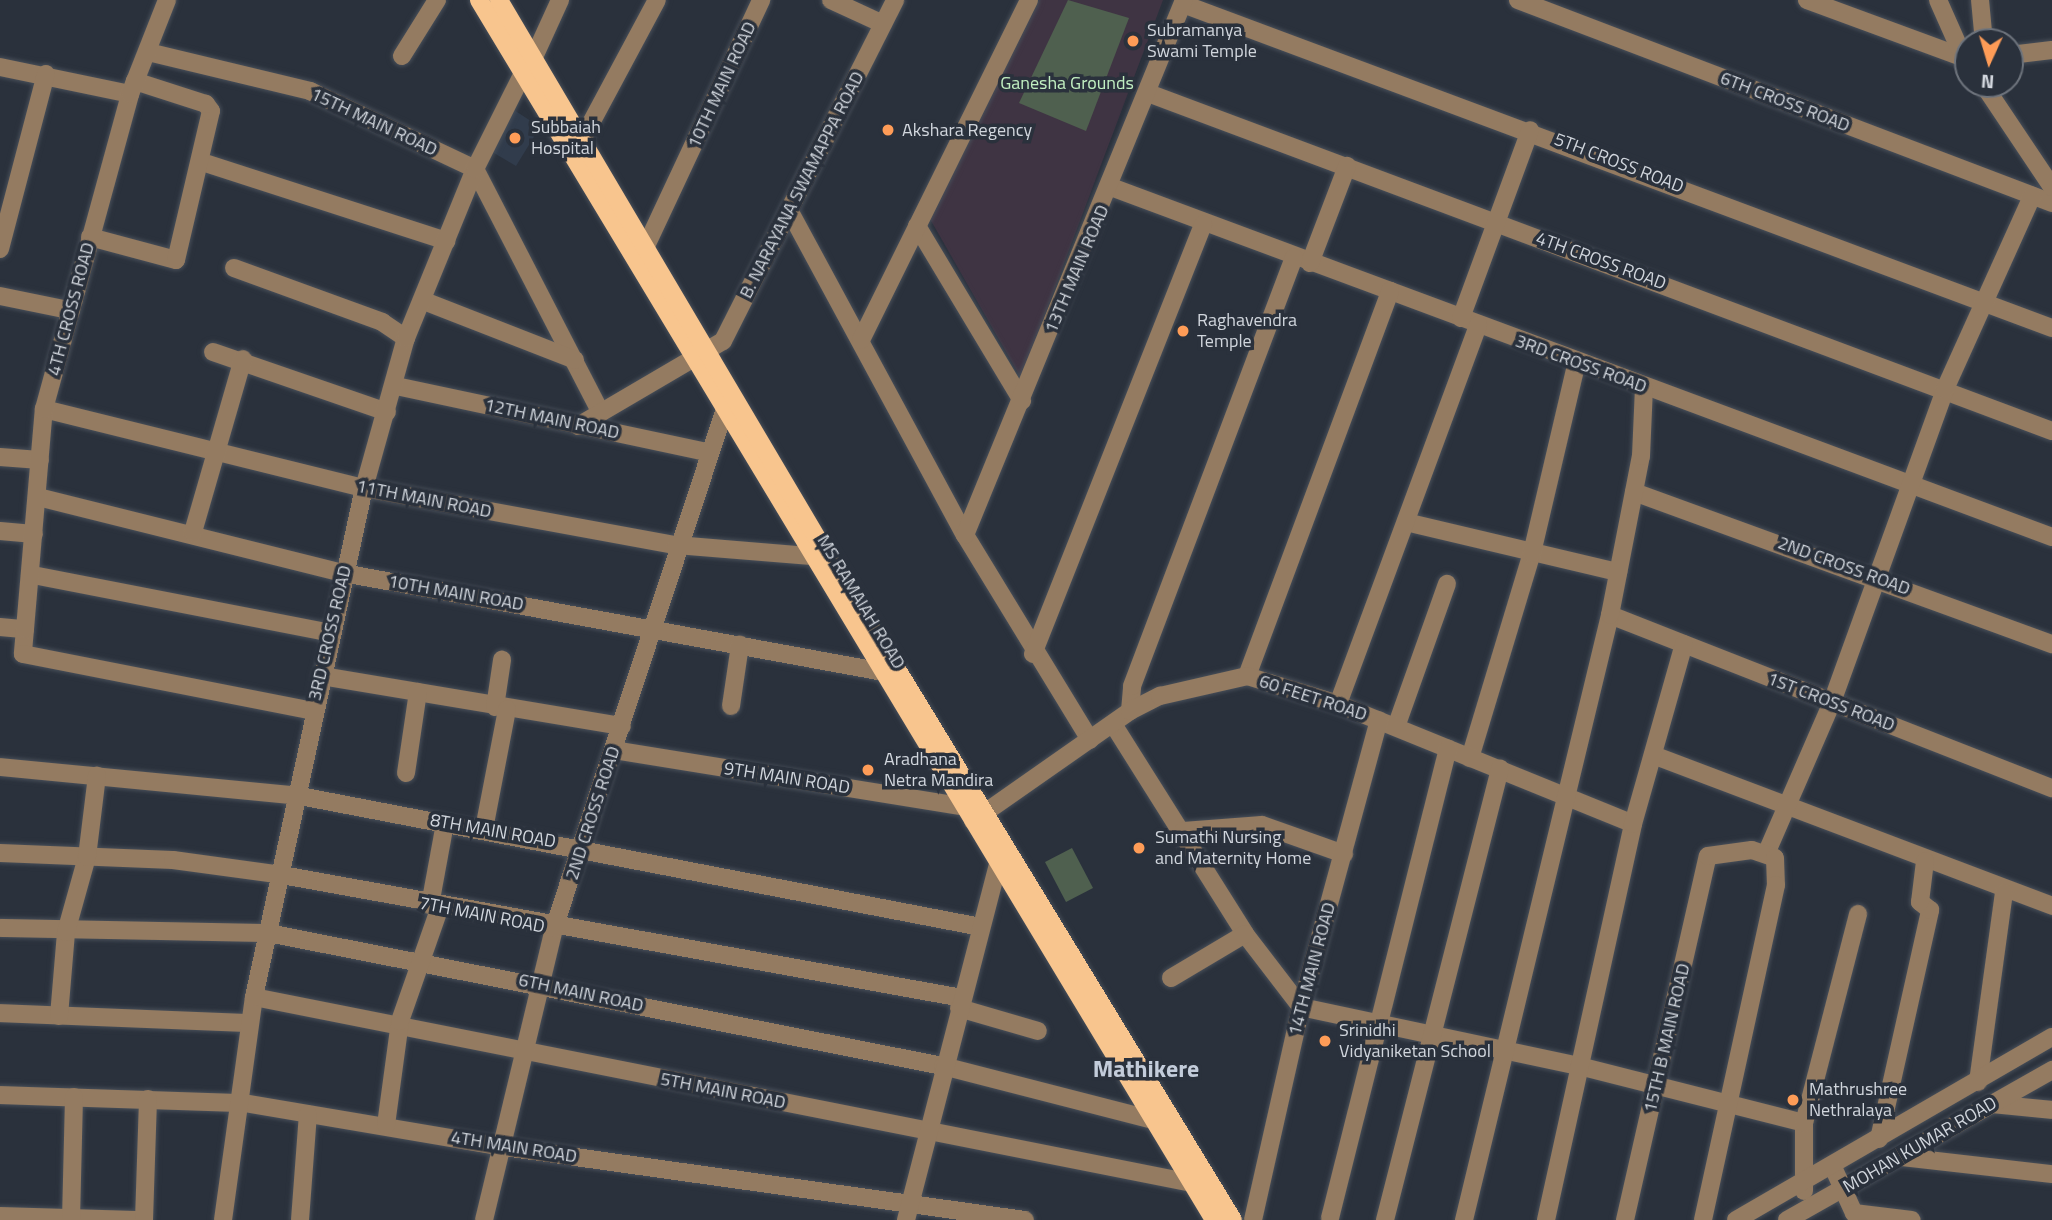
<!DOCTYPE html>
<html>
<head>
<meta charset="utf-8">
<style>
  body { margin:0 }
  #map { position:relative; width:2052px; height:1220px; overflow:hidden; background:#2a313c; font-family:"Titillium Web",sans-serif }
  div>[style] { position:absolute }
  .built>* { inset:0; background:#313c4c }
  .education>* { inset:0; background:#3f3443 }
  .green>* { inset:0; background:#4f604f }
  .roads { filter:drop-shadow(0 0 2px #484f59) drop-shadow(0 0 2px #484f59) }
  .minor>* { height:18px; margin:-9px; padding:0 9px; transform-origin:9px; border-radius:9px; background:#947b61 }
  .major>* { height:18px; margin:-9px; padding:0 9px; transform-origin:9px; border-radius:9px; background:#f8c58e }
  .dots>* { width:19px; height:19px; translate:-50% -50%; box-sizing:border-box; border:4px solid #2a313c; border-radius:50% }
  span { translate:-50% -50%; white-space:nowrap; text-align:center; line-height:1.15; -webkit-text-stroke:7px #2a313c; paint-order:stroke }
  .poi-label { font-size:18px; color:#d1d6dd }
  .left { translate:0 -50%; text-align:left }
  .park-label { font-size:18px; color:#c2f0c2 }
  .street-label { font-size:18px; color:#d1d6dd }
  .district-label { font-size:24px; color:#c3ccda; font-weight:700 }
  .north { position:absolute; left:1954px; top:28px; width:70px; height:70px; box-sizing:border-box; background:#2a313c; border:2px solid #6d737c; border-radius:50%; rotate:184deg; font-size:19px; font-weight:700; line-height:28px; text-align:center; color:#d1d6dd }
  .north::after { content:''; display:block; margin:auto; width:24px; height:32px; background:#fe9c57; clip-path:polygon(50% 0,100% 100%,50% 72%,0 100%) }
</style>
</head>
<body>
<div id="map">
  <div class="built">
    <div style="clip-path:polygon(514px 110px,540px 127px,516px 166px,489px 150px)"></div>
  </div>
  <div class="education">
    <div style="clip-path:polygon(1039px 0,1163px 0,1021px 378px,930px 219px)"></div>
  </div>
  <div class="green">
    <div style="clip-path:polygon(1068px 0,1129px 18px,1086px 131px,1019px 103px)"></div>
    <div style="clip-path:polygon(1072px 848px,1093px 888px,1066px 902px,1045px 862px)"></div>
  </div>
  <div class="roads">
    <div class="minor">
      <div style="left:831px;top:0;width:57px;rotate:24.8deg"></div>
      <div style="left:1518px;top:0;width:571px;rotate:20.81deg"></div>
      <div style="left:1807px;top:0;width:165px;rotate:20.2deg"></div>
      <div style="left:1938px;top:0;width:67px;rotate:66.1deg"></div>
      <div style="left:1980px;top:0;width:42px;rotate:84.6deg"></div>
      <div style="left:1183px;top:4px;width:927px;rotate:20.45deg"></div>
      <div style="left:148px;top:52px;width:167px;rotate:13.5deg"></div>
      <div style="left:310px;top:91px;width:183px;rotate:25.3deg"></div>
      <div style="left:2010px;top:55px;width:42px;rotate:-6.8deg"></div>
      <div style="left:402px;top:56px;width:66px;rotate:-58deg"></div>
      <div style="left:534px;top:57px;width:63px;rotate:-65.5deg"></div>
      <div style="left:0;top:67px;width:133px;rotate:11.7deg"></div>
      <div style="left:1983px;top:84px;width:124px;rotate:56.2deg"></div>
      <div style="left:1148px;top:93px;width:965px;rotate:20.5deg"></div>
      <div style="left:584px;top:136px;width:154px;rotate:-61.8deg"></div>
      <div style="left:202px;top:162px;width:257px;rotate:17.9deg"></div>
      <div style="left:475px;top:169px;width:272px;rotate:62.7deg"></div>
      <div style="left:1111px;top:187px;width:1004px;rotate:20.4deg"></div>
      <div style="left:789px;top:210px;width:370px;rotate:61.6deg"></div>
      <div style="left:965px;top:535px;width:240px;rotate:58.6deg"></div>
      <div style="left:917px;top:226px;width:204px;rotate:59deg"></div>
      <div style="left:90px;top:237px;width:89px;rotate:15deg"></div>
      <div style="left:176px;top:260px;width:153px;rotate:-76.8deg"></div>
      <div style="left:211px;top:111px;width:9px;rotate:-126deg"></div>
      <div style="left:206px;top:104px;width:75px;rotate:-162.1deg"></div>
      <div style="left:646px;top:246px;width:272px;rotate:-64.9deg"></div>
      <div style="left:0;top:249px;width:181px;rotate:-75.3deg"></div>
      <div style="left:1310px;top:263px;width:104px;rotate:-69.1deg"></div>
      <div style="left:234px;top:268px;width:158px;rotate:20deg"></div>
      <div style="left:382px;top:322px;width:29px;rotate:34deg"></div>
      <div style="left:0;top:296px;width:70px;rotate:11.5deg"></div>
      <div style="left:424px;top:301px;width:162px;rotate:21.3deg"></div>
      <div style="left:1461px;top:318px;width:200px;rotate:-69.8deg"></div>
      <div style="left:861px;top:340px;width:379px;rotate:-63.7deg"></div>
      <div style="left:213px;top:352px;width:184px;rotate:19deg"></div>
      <div style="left:396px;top:386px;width:318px;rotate:12deg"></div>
      <div style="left:44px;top:409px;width:330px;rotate:13.9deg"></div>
      <div style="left:364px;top:488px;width:317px;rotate:10.4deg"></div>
      <div style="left:676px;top:545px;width:133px;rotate:4.7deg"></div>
      <div style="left:578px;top:426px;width:168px;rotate:-30.4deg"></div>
      <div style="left:723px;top:341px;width:382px;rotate:-63.2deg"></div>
      <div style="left:0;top:457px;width:40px;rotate:4.3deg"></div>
      <div style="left:1634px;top:492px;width:445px;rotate:20deg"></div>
      <div style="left:38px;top:497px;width:314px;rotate:14deg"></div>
      <div style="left:343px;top:573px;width:544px;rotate:10.38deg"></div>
      <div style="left:1406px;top:522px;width:218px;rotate:13.3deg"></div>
      <div style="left:0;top:531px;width:34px;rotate:5deg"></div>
      <div style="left:193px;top:532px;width:180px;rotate:-73.9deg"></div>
      <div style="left:965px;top:535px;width:578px;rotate:-67.74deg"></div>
      <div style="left:33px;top:575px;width:304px;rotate:11deg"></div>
      <div style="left:1610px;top:615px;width:475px;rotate:21.4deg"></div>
      <div style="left:0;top:627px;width:25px;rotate:5deg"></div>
      <div style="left:25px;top:629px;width:25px;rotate:95deg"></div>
      <div style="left:23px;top:654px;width:296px;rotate:11.1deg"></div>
      <div style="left:25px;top:629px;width:221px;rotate:-85.1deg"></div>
      <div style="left:44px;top:409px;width:327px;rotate:-74.7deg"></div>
      <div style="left:130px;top:94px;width:101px;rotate:-68.5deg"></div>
      <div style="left:1033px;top:654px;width:462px;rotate:-68.4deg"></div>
      <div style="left:322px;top:676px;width:304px;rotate:9.5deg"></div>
      <div style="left:1247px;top:676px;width:411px;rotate:-69.6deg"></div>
      <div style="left:1338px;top:704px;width:404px;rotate:-69.7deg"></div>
      <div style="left:731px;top:706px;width:62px;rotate:-81.6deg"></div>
      <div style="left:495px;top:707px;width:48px;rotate:-81.5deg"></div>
      <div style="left:1130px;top:711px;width:25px;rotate:-85deg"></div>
      <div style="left:1132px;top:686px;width:458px;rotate:-69.3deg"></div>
      <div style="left:1113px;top:724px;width:248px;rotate:57.8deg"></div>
      <div style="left:1245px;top:934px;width:92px;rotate:52.5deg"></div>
      <div style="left:1301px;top:1007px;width:284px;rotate:12deg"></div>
      <div style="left:1579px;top:1066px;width:232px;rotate:14.2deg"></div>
      <div style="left:1396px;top:727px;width:152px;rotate:-70.4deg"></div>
      <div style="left:614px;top:750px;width:350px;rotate:9.2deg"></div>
      <div style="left:1653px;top:755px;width:427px;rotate:20.7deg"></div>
      <div style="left:1470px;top:758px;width:214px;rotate:-73.2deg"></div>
      <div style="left:1532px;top:553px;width:193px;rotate:-76.8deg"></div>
      <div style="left:0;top:767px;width:301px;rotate:5.5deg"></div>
      <div style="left:300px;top:796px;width:693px;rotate:10.89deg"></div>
      <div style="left:406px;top:773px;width:82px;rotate:-81.6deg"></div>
      <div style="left:973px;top:821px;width:192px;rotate:-35deg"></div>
      <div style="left:1130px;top:711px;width:34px;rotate:-27deg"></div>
      <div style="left:1160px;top:696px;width:89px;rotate:-12.9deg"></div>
      <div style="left:1247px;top:676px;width:95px;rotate:17.1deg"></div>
      <div style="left:1338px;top:704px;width:318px;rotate:22.1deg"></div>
      <div style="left:484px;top:829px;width:122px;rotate:-79.1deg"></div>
      <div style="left:1183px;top:831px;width:79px;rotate:-4.3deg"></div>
      <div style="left:1262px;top:825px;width:87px;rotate:19.5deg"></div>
      <div style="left:0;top:853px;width:173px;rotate:2.3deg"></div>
      <div style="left:173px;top:860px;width:110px;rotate:7.8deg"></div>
      <div style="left:282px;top:875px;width:691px;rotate:10.25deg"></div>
      <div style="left:1766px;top:854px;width:166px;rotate:-66.5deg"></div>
      <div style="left:1832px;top:702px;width:333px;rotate:-70.1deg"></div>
      <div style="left:1945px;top:389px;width:212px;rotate:-65.7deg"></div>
      <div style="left:430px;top:905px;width:83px;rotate:-79.6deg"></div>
      <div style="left:0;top:928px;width:268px;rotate:1.1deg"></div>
      <div style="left:268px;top:933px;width:688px;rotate:11.15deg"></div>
      <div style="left:943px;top:1066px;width:218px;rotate:14.4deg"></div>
      <div style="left:1171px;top:978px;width:86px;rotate:-30.7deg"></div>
      <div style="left:254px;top:997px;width:956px;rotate:11.22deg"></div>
      <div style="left:959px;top:1008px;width:82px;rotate:16.2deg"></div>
      <div style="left:0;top:1013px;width:250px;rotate:2.3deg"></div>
      <div style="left:59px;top:1016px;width:84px;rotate:-85.2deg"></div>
      <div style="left:66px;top:932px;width:78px;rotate:-74.4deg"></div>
      <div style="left:87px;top:857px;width:82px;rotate:-83deg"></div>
      <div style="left:1978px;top:1082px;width:191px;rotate:-82.2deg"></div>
      <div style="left:0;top:1095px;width:244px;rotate:1.9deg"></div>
      <div style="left:244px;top:1103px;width:264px;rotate:9.6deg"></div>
      <div style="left:504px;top:1147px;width:526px;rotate:7.98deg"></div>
      <div style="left:1991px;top:1104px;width:61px;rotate:5.6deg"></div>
      <div style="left:386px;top:1125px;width:105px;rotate:-82.3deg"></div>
      <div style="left:400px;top:1021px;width:121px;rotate:-70.7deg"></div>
      <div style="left:1879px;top:1139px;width:235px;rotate:-77.4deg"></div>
      <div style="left:1930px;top:910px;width:13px;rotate:-141deg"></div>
      <div style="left:1920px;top:902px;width:41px;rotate:-83deg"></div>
      <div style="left:1902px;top:1157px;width:151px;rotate:6.5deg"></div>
      <div style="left:1832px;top:1165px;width:53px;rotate:65.4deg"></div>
      <div style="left:1854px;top:1213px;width:58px;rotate:6.9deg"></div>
      <div style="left:1804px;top:1191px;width:68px;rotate:-90deg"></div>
      <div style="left:1804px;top:1123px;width:216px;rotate:-75.5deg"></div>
      <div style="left:0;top:1216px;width:136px;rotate:1.7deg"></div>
      <div style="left:1330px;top:1218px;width:484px;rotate:-75.9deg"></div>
      <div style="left:71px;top:1220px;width:123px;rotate:-88.6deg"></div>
      <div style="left:144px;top:1220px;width:121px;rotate:-88.1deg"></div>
      <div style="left:223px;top:1220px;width:225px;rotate:-82.1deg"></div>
      <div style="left:254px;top:997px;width:521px;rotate:-77.81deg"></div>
      <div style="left:364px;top:488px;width:156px;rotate:-74.4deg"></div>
      <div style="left:406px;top:338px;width:183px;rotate:-67.8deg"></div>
      <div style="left:475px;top:169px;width:110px;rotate:-63.4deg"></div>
      <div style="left:300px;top:1220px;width:106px;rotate:-85.7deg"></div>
      <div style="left:484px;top:1220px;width:300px;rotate:-76.5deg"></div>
      <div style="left:554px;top:928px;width:543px;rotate:-71.77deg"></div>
      <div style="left:906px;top:1220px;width:368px;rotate:-75.5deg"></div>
      <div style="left:1253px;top:1220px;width:218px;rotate:-77.3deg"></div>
      <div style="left:1301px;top:1007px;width:297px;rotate:-74.8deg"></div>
      <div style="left:1385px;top:1220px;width:466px;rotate:-75.7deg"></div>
      <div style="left:1464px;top:1220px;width:622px;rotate:-76.43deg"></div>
      <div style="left:1610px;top:615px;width:162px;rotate:-79deg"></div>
      <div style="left:1641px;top:456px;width:69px;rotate:-87.5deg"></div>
      <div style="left:1546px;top:1220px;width:405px;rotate:-77.6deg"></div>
      <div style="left:1633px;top:824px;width:187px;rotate:-74.2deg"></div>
      <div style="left:1625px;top:1220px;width:373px;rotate:-77.2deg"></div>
      <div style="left:1708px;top:856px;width:44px;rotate:-7.8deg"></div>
      <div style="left:1752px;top:850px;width:24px;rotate:19deg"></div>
      <div style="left:1775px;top:858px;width:27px;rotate:88deg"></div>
      <div style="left:1776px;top:885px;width:343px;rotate:102.3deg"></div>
      <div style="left:1736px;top:1220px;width:365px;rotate:-30.1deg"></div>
      <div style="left:1787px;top:1220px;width:305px;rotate:-29.5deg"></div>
    </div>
    <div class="major">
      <div style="left:479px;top:0;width:1424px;rotate:58.93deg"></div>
      <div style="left:499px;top:0;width:637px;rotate:59.41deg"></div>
      <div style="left:823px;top:548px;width:787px;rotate:58.61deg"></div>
    </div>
  </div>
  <div class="dots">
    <div style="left:1133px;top:41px;background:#fe9c57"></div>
    <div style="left:888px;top:130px;background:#fe9c57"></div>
    <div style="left:515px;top:138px;background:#fe9c57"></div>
    <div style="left:1183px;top:331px;background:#fe9c57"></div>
    <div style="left:868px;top:770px;background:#fe9c57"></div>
    <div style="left:1139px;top:848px;background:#fe9c57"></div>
    <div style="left:1325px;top:1041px;background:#fe9c57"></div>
    <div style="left:1793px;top:1100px;background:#fe9c57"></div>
  </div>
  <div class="poi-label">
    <span class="left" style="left:1147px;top:41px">Subramanya<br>Swami Temple</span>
    <span class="left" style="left:531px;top:138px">Subbaiah<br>Hospital</span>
    <span class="left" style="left:902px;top:130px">Akshara Regency</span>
    <span class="left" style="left:1197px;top:331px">Raghavendra<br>Temple</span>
    <span class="left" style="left:884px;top:770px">Aradhana<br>Netra Mandira</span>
    <span class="left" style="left:1155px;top:848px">Sumathi Nursing<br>and Maternity Home</span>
    <span class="left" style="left:1339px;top:1041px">Srinidhi<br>Vidyaniketan School</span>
    <span class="left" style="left:1809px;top:1100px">Mathrushree<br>Nethralaya</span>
  </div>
  <div class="park-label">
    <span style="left:1067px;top:83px">Ganesha Grounds</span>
  </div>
  <div class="street-label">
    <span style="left:722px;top:85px;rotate:-65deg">10TH MAIN ROAD</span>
    <span style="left:1785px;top:102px;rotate:21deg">6TH CROSS ROAD</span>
    <span style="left:374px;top:122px;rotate:25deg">15TH MAIN ROAD</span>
    <span style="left:1619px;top:163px;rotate:21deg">5TH CROSS ROAD</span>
    <span style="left:802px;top:185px;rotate:-63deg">B. NARAYANA SWAMAPPA ROAD</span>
    <span style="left:1601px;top:261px;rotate:20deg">4TH CROSS ROAD</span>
    <span style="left:1077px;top:269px;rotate:-67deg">13TH MAIN ROAD</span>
    <span style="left:71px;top:309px;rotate:-75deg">4TH CROSS ROAD</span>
    <span style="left:1581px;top:364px;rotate:20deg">3RD CROSS ROAD</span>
    <span style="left:552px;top:419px;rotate:12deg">12TH MAIN ROAD</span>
    <span style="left:424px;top:499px;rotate:11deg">11TH MAIN ROAD</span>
    <span style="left:1844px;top:566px;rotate:20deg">2ND CROSS ROAD</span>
    <span style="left:456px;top:593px;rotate:10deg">10TH MAIN ROAD</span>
    <span style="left:861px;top:602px;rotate:59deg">MS RAMAIAH ROAD</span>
    <span style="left:330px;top:633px;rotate:-77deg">3RD CROSS ROAD</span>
    <span style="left:1313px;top:698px;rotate:18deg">60 FEET ROAD</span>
    <span style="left:1831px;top:702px;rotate:21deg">1ST CROSS ROAD</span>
    <span style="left:787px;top:778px;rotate:9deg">9TH MAIN ROAD</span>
    <span style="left:593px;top:813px;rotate:-72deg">2ND CROSS ROAD</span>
    <span style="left:493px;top:831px;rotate:10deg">8TH MAIN ROAD</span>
    <span style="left:482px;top:915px;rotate:11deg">7TH MAIN ROAD</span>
    <span style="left:1312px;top:969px;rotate:-75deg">14TH MAIN ROAD</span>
    <span style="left:581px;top:993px;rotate:12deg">6TH MAIN ROAD</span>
    <span style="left:1667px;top:1038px;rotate:-77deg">15TH B MAIN ROAD</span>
    <span style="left:723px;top:1091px;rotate:11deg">5TH MAIN ROAD</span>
    <span style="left:1920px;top:1145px;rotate:-30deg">MOHAN KUMAR ROAD</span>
    <span style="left:514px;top:1147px;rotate:9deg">4TH MAIN ROAD</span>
  </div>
  <div class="district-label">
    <span style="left:1146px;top:1069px">Mathikere</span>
  </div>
  <div class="north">N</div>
</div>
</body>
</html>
